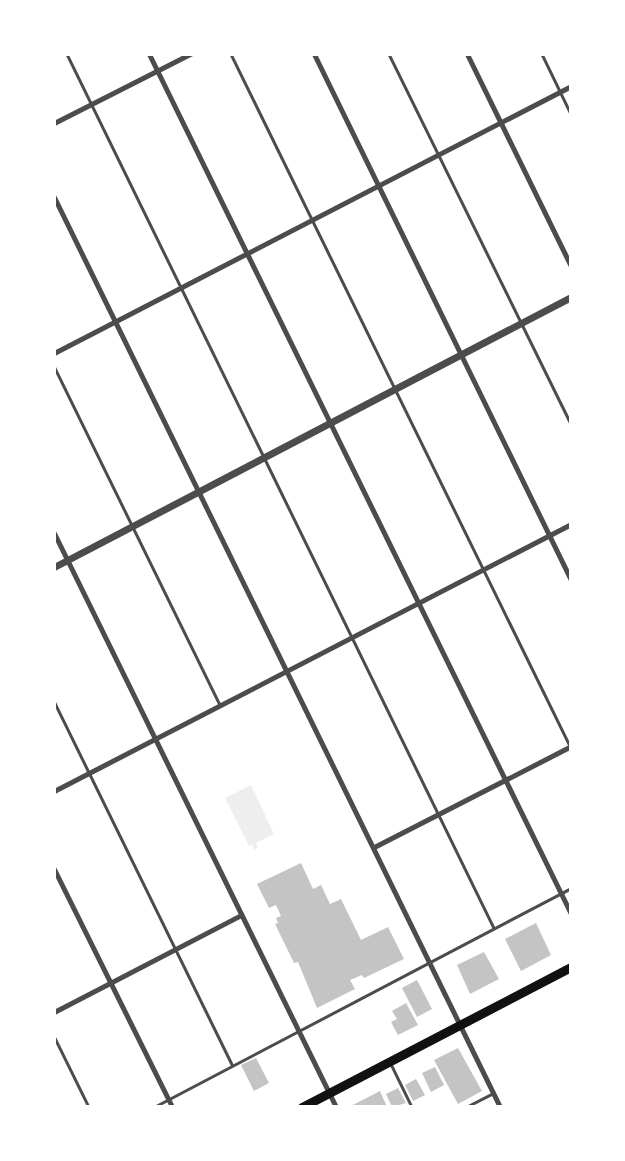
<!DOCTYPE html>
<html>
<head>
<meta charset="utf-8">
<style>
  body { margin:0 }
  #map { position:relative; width:625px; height:1161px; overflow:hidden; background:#fff; font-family:"Fira Sans Condensed",sans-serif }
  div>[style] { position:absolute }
  .green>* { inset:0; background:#eee }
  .building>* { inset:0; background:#c4c4c4 }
  .service>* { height:2.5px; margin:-1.25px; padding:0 1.25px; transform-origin:1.25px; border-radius:1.25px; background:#4c4c4c }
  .minor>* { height:5px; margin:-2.5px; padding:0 2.5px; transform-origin:2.5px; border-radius:2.5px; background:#4c4c4c }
  .tertiary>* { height:7px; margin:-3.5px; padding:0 3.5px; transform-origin:3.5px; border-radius:3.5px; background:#4c4c4c }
  .primary>* { height:9px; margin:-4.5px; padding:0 4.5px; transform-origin:4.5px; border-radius:4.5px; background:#111 }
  span { translate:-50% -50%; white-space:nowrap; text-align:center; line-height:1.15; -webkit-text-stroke:7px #fff; paint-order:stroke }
  .frame { position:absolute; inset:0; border:56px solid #fff; pointer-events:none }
</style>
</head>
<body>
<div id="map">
  <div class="green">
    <div style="clip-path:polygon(251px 785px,274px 834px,256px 843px,258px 848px,254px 850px,252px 845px,249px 846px,225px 798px)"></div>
  </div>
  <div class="building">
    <div style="clip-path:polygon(301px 863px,313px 889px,321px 885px,330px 904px,341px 899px,361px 940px,388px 927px,404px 959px,364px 978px,362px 975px,350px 980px,355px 989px,317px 1008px,298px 962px,294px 963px,275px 924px,278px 923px,276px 918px,281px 916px,276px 905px,269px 908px,257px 884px)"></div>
    <div style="clip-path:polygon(536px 923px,551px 955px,521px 971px,505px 939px)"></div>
    <div style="clip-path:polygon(484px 952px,499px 979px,470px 994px,457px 965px)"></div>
    <div style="clip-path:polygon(417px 980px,432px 1009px,417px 1017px,402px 988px)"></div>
    <div style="clip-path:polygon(406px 1003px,418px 1025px,398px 1035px,391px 1022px,397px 1019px,392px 1011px)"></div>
    <div style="clip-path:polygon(458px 1048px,482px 1091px,458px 1104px,434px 1060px)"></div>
    <div style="clip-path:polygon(256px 1058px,269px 1083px,254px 1091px,241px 1065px)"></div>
    <div style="clip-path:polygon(435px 1067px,444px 1085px,431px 1092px,422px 1073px)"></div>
    <div style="clip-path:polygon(416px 1079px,425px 1095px,413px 1101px,405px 1085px)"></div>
    <div style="clip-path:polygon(398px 1088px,406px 1103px,392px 1107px,386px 1094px)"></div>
    <div style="clip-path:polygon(380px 1091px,387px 1107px,349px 1107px)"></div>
  </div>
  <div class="service">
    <div style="left:67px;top:54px;width:973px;rotate:63.96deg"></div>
    <div style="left:231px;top:54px;width:771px;rotate:63.9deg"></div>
    <div style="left:389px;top:54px;width:412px;rotate:63.8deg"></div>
    <div style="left:542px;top:54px;width:67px;rotate:64.2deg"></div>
    <div style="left:54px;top:366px;width:377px;rotate:63.9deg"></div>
    <div style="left:54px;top:701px;width:405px;rotate:63.9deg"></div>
    <div style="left:54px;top:1036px;width:79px;rotate:63.8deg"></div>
    <div style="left:391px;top:1064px;width:48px;rotate:64deg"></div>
    <div style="left:154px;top:1107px;width:471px;rotate:-27.7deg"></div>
    <div style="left:466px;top:1107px;width:30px;rotate:-27deg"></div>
  </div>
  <div class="minor">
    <div style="left:149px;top:54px;width:958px;rotate:63.86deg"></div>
    <div style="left:314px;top:54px;width:585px;rotate:63.96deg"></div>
    <div style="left:467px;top:54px;width:236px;rotate:63.9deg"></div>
    <div style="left:54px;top:123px;width:153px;rotate:-26.9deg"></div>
    <div style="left:54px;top:197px;width:1013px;rotate:63.89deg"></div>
    <div style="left:54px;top:353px;width:582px;rotate:-27.31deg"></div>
    <div style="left:54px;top:533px;width:640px;rotate:63.84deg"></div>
    <div style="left:54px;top:791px;width:582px;rotate:-27.31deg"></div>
    <div style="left:374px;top:847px;width:221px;rotate:-27.1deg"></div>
    <div style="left:54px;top:869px;width:266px;rotate:63.6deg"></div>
    <div style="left:54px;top:1012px;width:211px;rotate:-27.4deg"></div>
  </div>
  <div class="tertiary">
    <div style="left:54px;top:567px;width:583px;rotate:-27.58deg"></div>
  </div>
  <div class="primary">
    <div style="left:302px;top:1107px;width:303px;rotate:-27.5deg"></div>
  </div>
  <div class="frame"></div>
</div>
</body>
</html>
